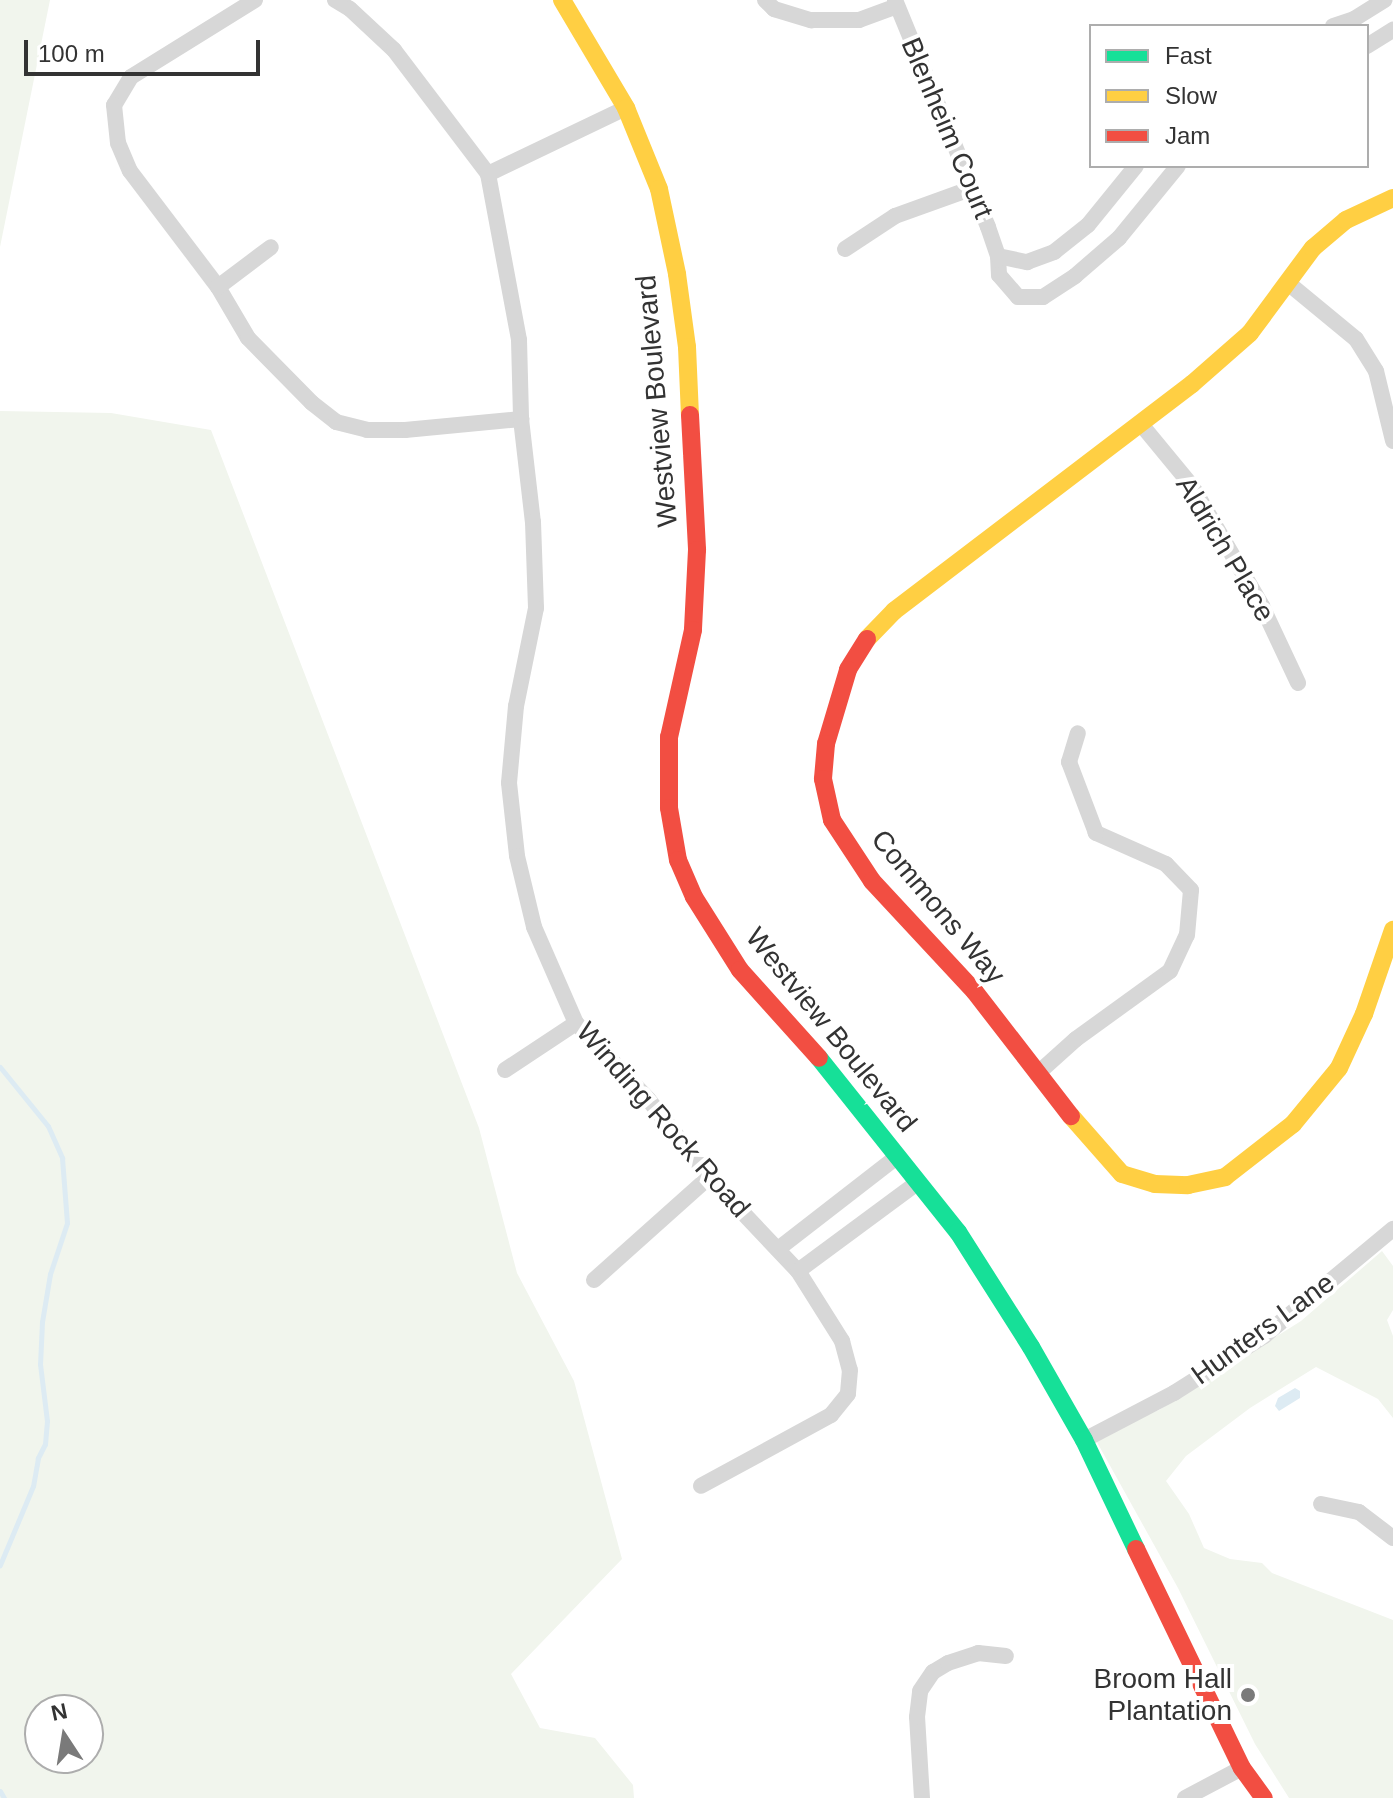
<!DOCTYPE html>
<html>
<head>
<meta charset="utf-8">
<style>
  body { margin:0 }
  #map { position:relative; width:1393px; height:1798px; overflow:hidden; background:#fff; font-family:Helvetica,sans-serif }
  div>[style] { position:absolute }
  .green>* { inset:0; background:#f1f5ed }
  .water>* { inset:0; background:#ddebf3 }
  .stream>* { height:5px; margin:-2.5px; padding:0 2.5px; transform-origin:2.5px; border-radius:2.5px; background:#ddebf3 }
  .street>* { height:16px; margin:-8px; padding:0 8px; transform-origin:8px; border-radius:8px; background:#d7d7d7 }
  .fast>* { height:18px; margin:-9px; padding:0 9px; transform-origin:9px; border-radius:9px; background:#16e098 }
  .slow>* { height:18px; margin:-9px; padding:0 9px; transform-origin:9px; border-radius:9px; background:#ffcf43 }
  .jam>* { height:18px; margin:-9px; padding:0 9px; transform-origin:9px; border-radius:9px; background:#f24e42 }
  .dots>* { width:22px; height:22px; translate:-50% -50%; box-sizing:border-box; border:4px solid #fff; border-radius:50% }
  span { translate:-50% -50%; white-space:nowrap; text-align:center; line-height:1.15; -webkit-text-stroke:8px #fff; paint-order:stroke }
  .street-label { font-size:28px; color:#333 }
  .poi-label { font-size:28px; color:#333 }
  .right { translate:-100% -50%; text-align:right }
  .legend { position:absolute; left:1089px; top:24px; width:280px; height:144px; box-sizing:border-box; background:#fff; border:2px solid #adadad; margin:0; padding:10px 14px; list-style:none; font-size:24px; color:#333 }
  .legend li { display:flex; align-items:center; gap:16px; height:40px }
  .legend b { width:40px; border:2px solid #adadad }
  .north { position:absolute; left:24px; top:1694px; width:80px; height:80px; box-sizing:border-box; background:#fff; border:2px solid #adadad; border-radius:50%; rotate:348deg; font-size:22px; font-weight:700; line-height:32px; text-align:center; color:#333 }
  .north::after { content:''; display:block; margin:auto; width:28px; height:36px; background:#7a7a7a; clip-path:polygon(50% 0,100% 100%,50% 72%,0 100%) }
  .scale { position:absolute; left:24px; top:40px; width:236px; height:36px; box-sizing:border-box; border:4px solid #333; border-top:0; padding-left:10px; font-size:24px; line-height:28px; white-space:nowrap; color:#333; -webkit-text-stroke:6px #fff; paint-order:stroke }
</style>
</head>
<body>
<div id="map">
  <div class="green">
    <div style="clip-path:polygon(0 0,50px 0,0 247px)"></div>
    <div style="clip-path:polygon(evenodd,0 411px,111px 413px,211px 430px,479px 1128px,517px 1273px,574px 1381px,622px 1559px,511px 1674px,540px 1728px,595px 1738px,633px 1785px,634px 1798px,0 1798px,0 411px,88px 1710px,88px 1758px,40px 1758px,40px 1710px,88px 1710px)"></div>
    <div style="clip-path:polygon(1382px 1251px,1393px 1266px,1393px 1310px,1387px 1320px,1393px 1336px,1393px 1418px,1378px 1399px,1316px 1367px,1250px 1408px,1186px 1456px,1166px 1481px,1189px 1514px,1204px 1548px,1230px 1559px,1262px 1563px,1272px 1573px,1393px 1620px,1393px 1798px,1289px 1798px,1255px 1744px,1178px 1588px,1093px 1435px,1159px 1410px,1301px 1321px)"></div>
  </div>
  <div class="water">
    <div style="clip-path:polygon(1295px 1388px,1300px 1391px,1300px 1398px,1279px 1411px,1275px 1406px,1278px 1398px)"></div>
  </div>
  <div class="stream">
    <div style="left:0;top:1067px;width:76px;rotate:50.9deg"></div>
    <div style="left:48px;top:1126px;width:35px;rotate:66deg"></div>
    <div style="left:62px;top:1158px;width:65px;rotate:85.6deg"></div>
    <div style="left:67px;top:1223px;width:54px;rotate:108.4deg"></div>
    <div style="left:50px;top:1274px;width:49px;rotate:99.5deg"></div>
    <div style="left:42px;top:1322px;width:42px;rotate:92.7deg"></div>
    <div style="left:40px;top:1364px;width:57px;rotate:83deg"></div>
    <div style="left:47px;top:1421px;width:23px;rotate:95deg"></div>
    <div style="left:45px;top:1444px;width:16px;rotate:117deg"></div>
    <div style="left:38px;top:1458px;width:28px;rotate:100deg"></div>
    <div style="left:33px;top:1486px;width:86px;rotate:112.7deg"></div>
    <div style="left:0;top:1791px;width:8px;rotate:60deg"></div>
  </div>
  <div class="street">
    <div style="left:255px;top:0;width:146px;rotate:148.2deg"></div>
    <div style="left:131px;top:77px;width:33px;rotate:121deg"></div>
    <div style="left:114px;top:105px;width:38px;rotate:84deg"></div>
    <div style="left:118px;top:143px;width:30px;rotate:67deg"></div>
    <div style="left:130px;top:171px;width:146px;rotate:52.8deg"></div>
    <div style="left:218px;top:287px;width:59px;rotate:59.5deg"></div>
    <div style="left:248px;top:338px;width:91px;rotate:45.4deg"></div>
    <div style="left:312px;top:403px;width:31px;rotate:38deg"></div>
    <div style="left:336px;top:422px;width:32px;rotate:14deg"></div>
    <div style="left:367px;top:430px;width:38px"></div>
    <div style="left:405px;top:430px;width:117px;rotate:-5.4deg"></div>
    <div style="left:335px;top:0;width:17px;rotate:31deg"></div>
    <div style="left:350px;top:9px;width:60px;rotate:43deg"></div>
    <div style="left:394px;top:50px;width:156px;rotate:52.8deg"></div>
    <div style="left:488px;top:174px;width:169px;rotate:79.4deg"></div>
    <div style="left:519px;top:340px;width:79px;rotate:88.5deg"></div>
    <div style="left:521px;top:419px;width:104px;rotate:83.4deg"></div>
    <div style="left:533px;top:522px;width:86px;rotate:88deg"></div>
    <div style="left:536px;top:608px;width:100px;rotate:101.5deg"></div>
    <div style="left:516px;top:706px;width:77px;rotate:95.2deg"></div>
    <div style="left:509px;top:783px;width:73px;rotate:83.7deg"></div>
    <div style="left:517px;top:856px;width:73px;rotate:76.5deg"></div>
    <div style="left:534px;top:927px;width:105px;rotate:66.4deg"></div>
    <div style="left:576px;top:1023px;width:105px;rotate:46.5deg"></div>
    <div style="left:648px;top:1099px;width:99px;rotate:52deg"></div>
    <div style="left:709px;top:1177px;width:129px;rotate:46.6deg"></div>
    <div style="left:798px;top:1271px;width:83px;rotate:57.8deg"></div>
    <div style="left:842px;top:1341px;width:30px;rotate:75deg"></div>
    <div style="left:850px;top:1370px;width:24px;rotate:95deg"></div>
    <div style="left:848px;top:1394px;width:27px;rotate:129deg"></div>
    <div style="left:831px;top:1415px;width:148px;rotate:151.4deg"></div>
    <div style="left:765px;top:0;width:13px;rotate:45deg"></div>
    <div style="left:774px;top:9px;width:39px;rotate:17deg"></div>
    <div style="left:811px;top:20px;width:48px"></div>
    <div style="left:859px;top:20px;width:40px;rotate:-20.2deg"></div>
    <div style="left:895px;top:0;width:245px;rotate:67.7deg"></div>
    <div style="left:988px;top:227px;width:31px;rotate:71deg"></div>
    <div style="left:998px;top:256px;width:19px;rotate:87deg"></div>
    <div style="left:999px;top:275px;width:29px;rotate:49deg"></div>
    <div style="left:1018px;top:297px;width:25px"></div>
    <div style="left:1043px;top:297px;width:38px;rotate:-33deg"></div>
    <div style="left:1075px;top:276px;width:58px;rotate:-40.8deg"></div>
    <div style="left:1119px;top:238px;width:93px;rotate:-50.7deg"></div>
    <div style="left:1333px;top:26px;width:22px;rotate:-18deg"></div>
    <div style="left:1354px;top:19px;width:36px;rotate:-32deg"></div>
    <div style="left:1367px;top:46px;width:31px;rotate:-32deg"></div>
    <div style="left:488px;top:174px;width:153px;rotate:-25.6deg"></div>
    <div style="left:845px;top:249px;width:60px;rotate:-33.4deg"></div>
    <div style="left:895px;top:216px;width:80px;rotate:-19.8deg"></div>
    <div style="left:998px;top:256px;width:30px;rotate:12deg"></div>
    <div style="left:1027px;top:262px;width:29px;rotate:-20deg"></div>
    <div style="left:1054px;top:252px;width:43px;rotate:-38.5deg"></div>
    <div style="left:1088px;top:225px;width:76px;rotate:-50.9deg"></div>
    <div style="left:1288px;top:283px;width:88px;rotate:39.5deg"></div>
    <div style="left:1356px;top:339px;width:38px;rotate:58deg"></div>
    <div style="left:1376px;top:371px;width:72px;rotate:76.3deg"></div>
    <div style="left:218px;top:287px;width:66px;rotate:-37deg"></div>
    <div style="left:1140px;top:423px;width:82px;rotate:50.5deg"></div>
    <div style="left:1192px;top:486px;width:139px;rotate:59.7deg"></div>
    <div style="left:1262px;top:606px;width:85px;rotate:64.9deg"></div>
    <div style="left:505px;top:1070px;width:85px;rotate:-33.5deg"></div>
    <div style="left:1037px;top:1074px;width:52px;rotate:-41.9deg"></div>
    <div style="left:1076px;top:1039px;width:116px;rotate:-35.9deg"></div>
    <div style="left:1170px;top:971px;width:40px;rotate:-65deg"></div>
    <div style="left:1187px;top:935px;width:45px;rotate:-84.9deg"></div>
    <div style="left:1191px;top:890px;width:36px;rotate:-134deg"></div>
    <div style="left:1166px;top:864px;width:77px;rotate:-156.1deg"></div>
    <div style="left:1096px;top:833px;width:76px;rotate:-110.8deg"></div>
    <div style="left:1069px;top:762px;width:30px;rotate:-73deg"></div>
    <div style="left:778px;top:1249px;width:152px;rotate:-37.8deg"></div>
    <div style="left:798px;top:1271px;width:148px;rotate:-36.5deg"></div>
    <div style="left:594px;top:1280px;width:154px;rotate:-41.8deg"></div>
    <div style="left:1084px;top:1440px;width:102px;rotate:-27.6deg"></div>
    <div style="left:1174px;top:1393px;width:107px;rotate:-32.3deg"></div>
    <div style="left:1264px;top:1336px;width:168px;rotate:-39.7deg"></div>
    <div style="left:1321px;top:1504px;width:39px;rotate:12deg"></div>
    <div style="left:1359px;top:1512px;width:43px;rotate:37.4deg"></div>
    <div style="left:922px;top:1798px;width:81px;rotate:-93.5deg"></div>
    <div style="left:917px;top:1717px;width:26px;rotate:-83deg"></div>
    <div style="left:920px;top:1691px;width:23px;rotate:-56deg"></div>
    <div style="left:933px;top:1672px;width:17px;rotate:-31deg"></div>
    <div style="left:948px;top:1663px;width:32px;rotate:-18deg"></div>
    <div style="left:978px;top:1653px;width:28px;rotate:6deg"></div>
    <div style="left:1185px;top:1798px;width:64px;rotate:-27.8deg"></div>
  </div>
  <div class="fast">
    <div style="left:819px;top:1058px;width:223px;rotate:51.4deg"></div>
    <div style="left:958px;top:1232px;width:136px;rotate:57.6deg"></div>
    <div style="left:1031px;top:1347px;width:107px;rotate:60.3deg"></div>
    <div style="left:1084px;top:1440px;width:121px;rotate:64.5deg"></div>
  </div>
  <div class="slow">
    <div style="left:562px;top:0;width:126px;rotate:59.3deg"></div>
    <div style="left:626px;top:108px;width:87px;rotate:67.8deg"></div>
    <div style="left:659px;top:189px;width:87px;rotate:78deg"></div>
    <div style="left:677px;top:274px;width:74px;rotate:82.2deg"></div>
    <div style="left:687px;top:347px;width:68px;rotate:87.5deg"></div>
    <div style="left:867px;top:639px;width:39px;rotate:-46deg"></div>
    <div style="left:894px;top:611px;width:375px;rotate:-37.3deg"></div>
    <div style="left:1192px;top:384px;width:77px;rotate:-41.3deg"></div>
    <div style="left:1250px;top:333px;width:106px;rotate:-53.5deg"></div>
    <div style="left:1313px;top:248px;width:43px;rotate:-40.3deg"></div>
    <div style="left:1346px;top:220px;width:52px;rotate:-25.1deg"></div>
    <div style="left:1071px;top:1116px;width:77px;rotate:48.7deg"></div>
    <div style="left:1122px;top:1174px;width:34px;rotate:17deg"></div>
    <div style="left:1155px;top:1184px;width:33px;rotate:2deg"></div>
    <div style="left:1188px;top:1185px;width:38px;rotate:-12deg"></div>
    <div style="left:1225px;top:1177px;width:86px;rotate:-37.9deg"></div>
    <div style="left:1293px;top:1124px;width:72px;rotate:-50.6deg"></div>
    <div style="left:1339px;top:1068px;width:60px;rotate:-65.2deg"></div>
    <div style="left:1364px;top:1014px;width:89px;rotate:-71deg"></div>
  </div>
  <div class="jam">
    <div style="left:690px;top:415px;width:135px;rotate:87deg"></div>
    <div style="left:697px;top:550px;width:80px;rotate:92.9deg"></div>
    <div style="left:693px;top:630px;width:110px;rotate:102.6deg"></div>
    <div style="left:669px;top:737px;width:71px;rotate:90deg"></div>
    <div style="left:669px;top:808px;width:53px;rotate:80.2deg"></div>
    <div style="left:678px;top:860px;width:40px;rotate:66.6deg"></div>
    <div style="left:694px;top:897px;width:86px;rotate:57.8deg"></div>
    <div style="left:740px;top:970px;width:118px;rotate:48.1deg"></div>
    <div style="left:867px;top:639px;width:36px;rotate:122deg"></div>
    <div style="left:848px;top:670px;width:77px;rotate:106.6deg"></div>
    <div style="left:826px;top:744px;width:35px;rotate:95deg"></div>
    <div style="left:823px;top:779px;width:42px;rotate:77.6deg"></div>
    <div style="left:832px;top:820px;width:73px;rotate:56.7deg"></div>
    <div style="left:872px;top:881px;width:151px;rotate:47.1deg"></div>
    <div style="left:975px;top:992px;width:157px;rotate:52.3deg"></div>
    <div style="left:1136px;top:1549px;width:243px;rotate:64.2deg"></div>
    <div style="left:1242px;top:1768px;width:37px;rotate:54deg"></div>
  </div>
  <div class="dots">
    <div style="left:1248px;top:1695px;background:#7a7a7a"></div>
  </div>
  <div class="street-label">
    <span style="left:947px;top:128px;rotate:67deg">Blenheim Court</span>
    <span style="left:657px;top:401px;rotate:-95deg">Westview Boulevard</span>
    <span style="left:1225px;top:549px;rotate:59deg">Aldrich Place</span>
    <span style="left:938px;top:907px;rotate:50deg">Commons Way</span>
    <span style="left:831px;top:1030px;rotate:51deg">Westview Boulevard</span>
    <span style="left:663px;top:1120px;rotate:49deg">Winding Rock Road</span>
    <span style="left:1263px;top:1329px;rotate:-36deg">Hunters Lane</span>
  </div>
  <div class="poi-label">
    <span class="right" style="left:1232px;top:1695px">Broom Hall<br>Plantation</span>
  </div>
  <ul class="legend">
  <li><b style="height:10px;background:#16e098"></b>Fast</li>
  <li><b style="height:10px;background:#ffcf43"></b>Slow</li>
  <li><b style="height:10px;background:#f24e42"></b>Jam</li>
  </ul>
  <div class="north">N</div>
  <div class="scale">100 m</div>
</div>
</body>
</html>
